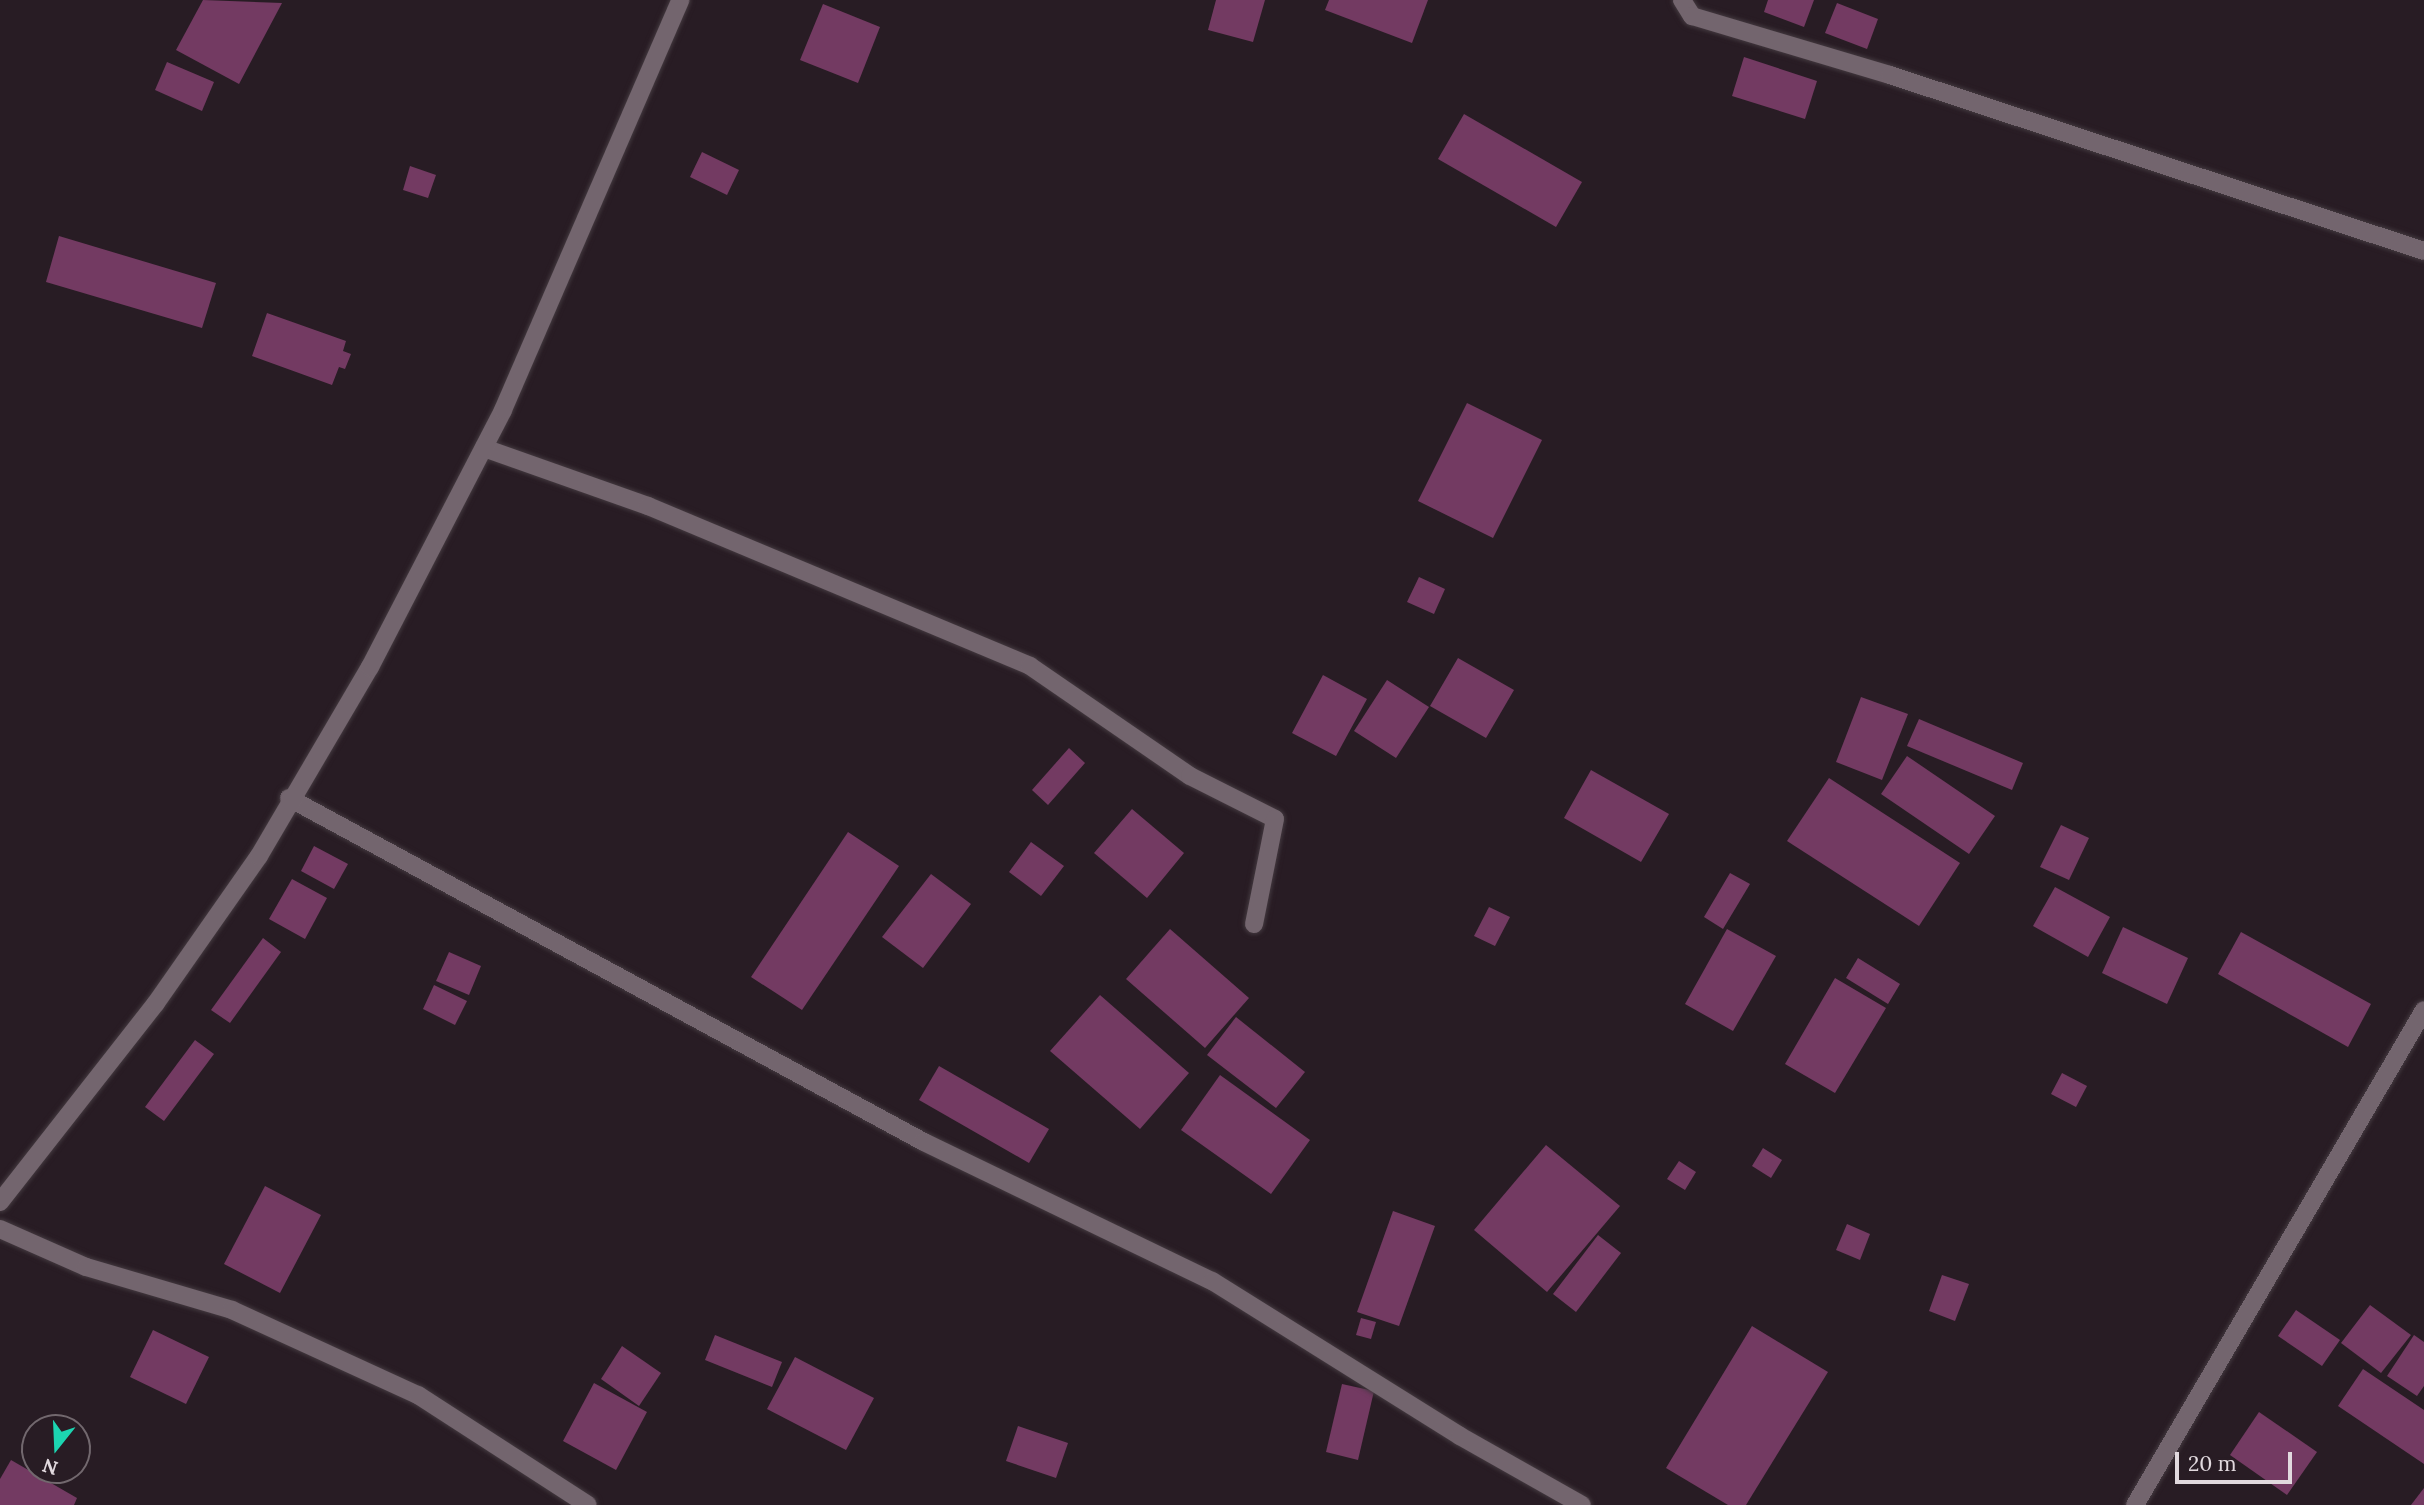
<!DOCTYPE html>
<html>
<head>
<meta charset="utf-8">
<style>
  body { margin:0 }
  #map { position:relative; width:2424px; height:1505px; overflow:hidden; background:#281c24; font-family:Lora,serif }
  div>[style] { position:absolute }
  .building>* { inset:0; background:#733a62 }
  .roads { filter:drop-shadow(0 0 2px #43393f) drop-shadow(0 0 2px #43393f) }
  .minor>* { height:18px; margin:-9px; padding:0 9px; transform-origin:9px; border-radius:9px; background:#73656e }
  span { translate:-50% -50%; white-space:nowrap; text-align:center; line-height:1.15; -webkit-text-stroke:5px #281c24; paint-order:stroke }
  .north { position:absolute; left:21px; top:1414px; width:70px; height:70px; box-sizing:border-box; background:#281c24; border:2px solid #72686e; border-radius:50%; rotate:198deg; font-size:19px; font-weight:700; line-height:28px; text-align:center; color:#e1d9de }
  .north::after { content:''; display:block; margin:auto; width:24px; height:32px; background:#1cd5b1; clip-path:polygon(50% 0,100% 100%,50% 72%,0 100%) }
  .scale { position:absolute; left:2175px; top:1452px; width:117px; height:32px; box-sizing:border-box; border:4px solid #e1d9de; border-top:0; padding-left:9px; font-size:21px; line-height:24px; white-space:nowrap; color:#e1d9de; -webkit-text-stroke:5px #281c24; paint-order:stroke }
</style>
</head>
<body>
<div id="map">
  <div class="building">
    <div style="clip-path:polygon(203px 0,282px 3px,239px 84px,176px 50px)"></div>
    <div style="clip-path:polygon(1216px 0,1265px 0,1253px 42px,1208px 30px)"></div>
    <div style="clip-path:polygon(1329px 0,1428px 0,1412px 43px,1325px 10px)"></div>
    <div style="clip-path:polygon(1768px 0,1814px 0,1804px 27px,1764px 12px)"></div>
    <div style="clip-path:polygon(1837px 3px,1878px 19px,1867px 49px,1825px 33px)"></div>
    <div style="clip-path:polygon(823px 4px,880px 27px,858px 83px,800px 60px)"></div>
    <div style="clip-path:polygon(1744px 57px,1817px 81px,1805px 119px,1732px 96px)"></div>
    <div style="clip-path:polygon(167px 62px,214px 82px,202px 111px,155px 90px)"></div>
    <div style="clip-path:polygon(1464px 114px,1582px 182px,1556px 227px,1438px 159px)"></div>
    <div style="clip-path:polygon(702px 152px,739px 170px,727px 195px,690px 177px)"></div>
    <div style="clip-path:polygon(410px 166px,436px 175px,428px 198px,403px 190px)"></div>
    <div style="clip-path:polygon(59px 236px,216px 283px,202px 328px,46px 282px)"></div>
    <div style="clip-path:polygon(267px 313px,346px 341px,343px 351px,351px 354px,345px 369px,339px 367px,332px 385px,252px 356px)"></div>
    <div style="clip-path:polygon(1467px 403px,1542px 440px,1493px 538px,1418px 501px)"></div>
    <div style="clip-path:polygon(1419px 577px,1445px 589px,1434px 614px,1407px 602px)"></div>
    <div style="clip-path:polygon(1458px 658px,1514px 690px,1486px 738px,1430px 706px)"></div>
    <div style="clip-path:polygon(1323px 675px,1367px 699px,1336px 756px,1292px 733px)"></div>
    <div style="clip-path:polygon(1387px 680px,1429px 707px,1396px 758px,1354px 731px)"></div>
    <div style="clip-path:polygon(1861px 697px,1908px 714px,1882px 780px,1836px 762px)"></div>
    <div style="clip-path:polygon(1919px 719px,2023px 763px,2012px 790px,1907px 746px)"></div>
    <div style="clip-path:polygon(1069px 748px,1085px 763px,1048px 805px,1032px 790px)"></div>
    <div style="clip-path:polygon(1907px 756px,1995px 816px,1969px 854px,1881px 794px)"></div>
    <div style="clip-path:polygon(1591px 770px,1669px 814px,1641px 862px,1564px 818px)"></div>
    <div style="clip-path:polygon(1829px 778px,1960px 863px,1919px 926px,1787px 841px)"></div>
    <div style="clip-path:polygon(1132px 809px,1184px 853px,1147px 898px,1094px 853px)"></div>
    <div style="clip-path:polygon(2061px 825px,2089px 838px,2069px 880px,2040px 867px)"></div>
    <div style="clip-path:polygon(848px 832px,899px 866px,802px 1010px,751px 977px)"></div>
    <div style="clip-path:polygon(1031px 842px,1064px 866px,1041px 896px,1009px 872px)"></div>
    <div style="clip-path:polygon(314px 846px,348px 864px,334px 889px,301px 871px)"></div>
    <div style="clip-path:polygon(1730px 873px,1750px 884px,1723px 929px,1704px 917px)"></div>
    <div style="clip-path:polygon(931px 874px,971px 904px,923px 968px,882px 937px)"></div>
    <div style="clip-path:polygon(292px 879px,327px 898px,305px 939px,269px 919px)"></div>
    <div style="clip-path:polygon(2055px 887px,2110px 917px,2088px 957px,2033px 926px)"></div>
    <div style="clip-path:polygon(1489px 907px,1510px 917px,1495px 946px,1474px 936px)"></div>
    <div style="clip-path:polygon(2123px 927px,2188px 958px,2167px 1004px,2102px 973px)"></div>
    <div style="clip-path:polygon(1170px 929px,1249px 998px,1205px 1048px,1126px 979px)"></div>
    <div style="clip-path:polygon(1727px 929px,1776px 956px,1733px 1031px,1685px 1004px)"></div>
    <div style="clip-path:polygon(2241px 932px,2371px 1004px,2348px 1047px,2218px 974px)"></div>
    <div style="clip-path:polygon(263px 938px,281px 952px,230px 1023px,211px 1010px)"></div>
    <div style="clip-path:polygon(449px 952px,481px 966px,469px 995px,436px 981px)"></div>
    <div style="clip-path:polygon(1858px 958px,1900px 984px,1888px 1004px,1846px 978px)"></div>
    <div style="clip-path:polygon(1835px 978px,1886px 1008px,1835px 1093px,1785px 1064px)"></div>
    <div style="clip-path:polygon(434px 985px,467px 1001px,455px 1025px,423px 1009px)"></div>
    <div style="clip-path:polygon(1100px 995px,1189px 1073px,1140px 1129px,1050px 1051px)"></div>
    <div style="clip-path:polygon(1236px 1017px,1305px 1072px,1276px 1108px,1207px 1055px)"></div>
    <div style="clip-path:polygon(195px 1040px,214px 1054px,164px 1121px,145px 1107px)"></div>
    <div style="clip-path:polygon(939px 1066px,1049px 1129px,1029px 1163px,919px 1100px)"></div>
    <div style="clip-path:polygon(2062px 1073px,2087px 1086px,2076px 1107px,2051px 1094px)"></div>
    <div style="clip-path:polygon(1220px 1075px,1310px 1140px,1271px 1194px,1181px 1130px)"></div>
    <div style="clip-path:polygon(1546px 1145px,1620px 1206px,1547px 1292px,1474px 1230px)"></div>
    <div style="clip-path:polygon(1763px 1148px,1782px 1160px,1771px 1178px,1752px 1166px)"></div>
    <div style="clip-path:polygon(1679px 1161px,1696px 1172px,1685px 1190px,1667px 1179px)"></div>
    <div style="clip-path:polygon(265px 1186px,321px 1215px,280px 1293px,224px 1264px)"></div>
    <div style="clip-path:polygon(1393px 1211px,1435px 1226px,1399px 1326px,1357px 1312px)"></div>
    <div style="clip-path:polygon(1847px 1224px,1870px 1234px,1860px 1260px,1836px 1250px)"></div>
    <div style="clip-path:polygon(1598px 1235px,1621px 1253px,1576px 1312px,1553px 1294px)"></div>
    <div style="clip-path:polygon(1942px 1275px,1969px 1284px,1955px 1321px,1929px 1311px)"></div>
    <div style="clip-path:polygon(2370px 1305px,2411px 1335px,2381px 1373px,2341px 1343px)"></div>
    <div style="clip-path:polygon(2296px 1310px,2340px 1340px,2322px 1366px,2278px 1336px)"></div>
    <div style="clip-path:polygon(1361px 1318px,1376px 1322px,1371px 1339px,1356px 1335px)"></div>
    <div style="clip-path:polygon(1752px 1326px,1828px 1372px,1746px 1505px,1728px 1505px,1666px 1468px)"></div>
    <div style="clip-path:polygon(153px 1330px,209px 1357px,186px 1404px,130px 1377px)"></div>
    <div style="clip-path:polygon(715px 1335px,782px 1362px,772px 1387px,705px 1360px)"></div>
    <div style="clip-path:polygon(2414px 1335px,2424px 1342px,2424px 1386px,2417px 1396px,2387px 1376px)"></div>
    <div style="clip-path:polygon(622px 1346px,661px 1373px,639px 1406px,601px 1379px)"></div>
    <div style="clip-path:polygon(795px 1357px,874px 1398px,846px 1450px,767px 1409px)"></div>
    <div style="clip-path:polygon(2363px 1369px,2424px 1410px,2424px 1464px,2338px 1406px)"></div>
    <div style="clip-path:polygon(594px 1383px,647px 1412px,616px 1470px,563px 1441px)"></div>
    <div style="clip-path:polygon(1342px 1384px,1374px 1391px,1358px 1460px,1326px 1452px)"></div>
    <div style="clip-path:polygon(2259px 1412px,2317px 1452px,2287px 1495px,2230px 1455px)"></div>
    <div style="clip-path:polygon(1018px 1426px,1068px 1443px,1056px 1478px,1006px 1461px)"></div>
    <div style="clip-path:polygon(11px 1460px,77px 1498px,74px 1505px,0 1505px,0 1479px)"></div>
    <div style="clip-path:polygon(2424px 1488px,2424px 1505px,2411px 1505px)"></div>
  </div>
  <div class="roads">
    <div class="minor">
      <div style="left:1682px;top:0;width:19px;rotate:58deg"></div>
      <div style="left:1692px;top:16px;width:207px;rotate:16.6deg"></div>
      <div style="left:1890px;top:75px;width:562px;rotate:18.24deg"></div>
      <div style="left:484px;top:448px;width:174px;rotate:19.5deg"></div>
      <div style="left:648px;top:506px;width:414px;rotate:22.7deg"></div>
      <div style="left:1030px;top:666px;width:194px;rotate:34.5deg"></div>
      <div style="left:1190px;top:776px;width:95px;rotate:26.8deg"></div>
      <div style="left:1275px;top:819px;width:107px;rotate:101.3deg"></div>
      <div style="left:289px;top:798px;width:722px;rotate:28.45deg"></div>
      <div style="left:924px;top:1142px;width:320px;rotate:25.8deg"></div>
      <div style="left:1212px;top:1281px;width:292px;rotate:32deg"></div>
      <div style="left:1460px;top:1436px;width:140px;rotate:29.5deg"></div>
      <div style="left:0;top:1202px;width:253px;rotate:-51.9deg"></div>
      <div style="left:156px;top:1003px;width:179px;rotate:-55deg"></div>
      <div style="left:259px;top:856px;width:219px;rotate:-59.6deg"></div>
      <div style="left:370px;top:667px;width:289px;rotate:-62.6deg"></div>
      <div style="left:503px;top:410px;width:447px;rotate:-66.6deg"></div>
      <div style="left:0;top:1229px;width:94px;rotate:23.8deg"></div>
      <div style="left:86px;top:1267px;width:152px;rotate:16.4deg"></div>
      <div style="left:232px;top:1310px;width:205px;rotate:24.6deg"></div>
      <div style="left:418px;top:1395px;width:202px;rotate:32.9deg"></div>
      <div style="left:2135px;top:1505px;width:573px;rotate:-59.72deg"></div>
    </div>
  </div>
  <div class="north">N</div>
  <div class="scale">20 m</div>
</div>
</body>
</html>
